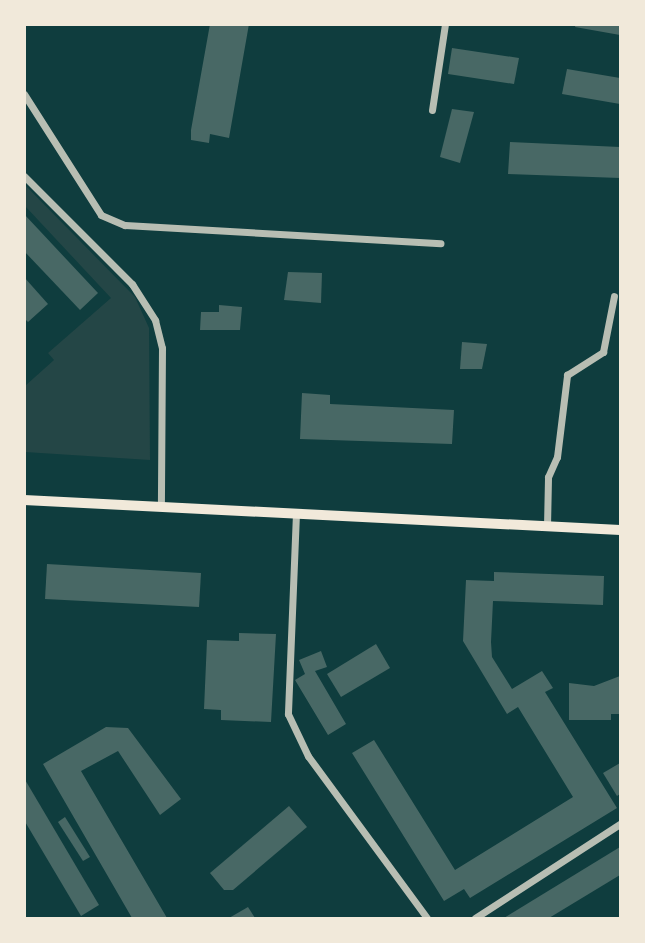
<!DOCTYPE html>
<html>
<head>
<meta charset="utf-8">
<style>
  body { margin:0 }
  #map { position:relative; width:645px; height:943px; overflow:hidden; background:#0f3d3e; font-family:"Golos Text",sans-serif }
  div>[style] { position:absolute }
  .green>* { inset:0; background:#244646 }
  .building>* { inset:0; background:#486865 }
  .minor>* { height:7px; margin:-3.5px; padding:0 3.5px; transform-origin:3.5px; border-radius:3.5px; background:#b8beb3 }
  .secondary>* { height:10px; margin:-5px; padding:0 5px; transform-origin:5px; border-radius:5px; background:#f1e9da }
  span { translate:-50% -50%; white-space:nowrap; text-align:center; line-height:1.15; -webkit-text-stroke:6px #f1e9da; paint-order:stroke }
  .frame { position:absolute; inset:0; border:26px solid #f1e9da; pointer-events:none }
</style>
</head>
<body>
<div id="map">
  <div class="green">
    <div style="clip-path:polygon(25px 185px,135px 297px,149px 328px,150px 460px,25px 452px,25px 386px,54px 360px,48px 353px,111px 298px,25px 206px)"></div>
  </div>
  <div class="building">
    <div style="clip-path:polygon(210px 24px,249px 24px,229px 138px,210px 134px,209px 143px,191px 140px,191px 130px)"></div>
    <div style="clip-path:polygon(576px 24px,620px 24px,620px 35px,575px 27px)"></div>
    <div style="clip-path:polygon(452px 48px,519px 58px,514px 84px,448px 74px)"></div>
    <div style="clip-path:polygon(567px 69px,620px 78px,620px 104px,562px 94px)"></div>
    <div style="clip-path:polygon(452px 109px,474px 112px,460px 163px,440px 157px)"></div>
    <div style="clip-path:polygon(510px 142px,620px 147px,620px 178px,508px 174px)"></div>
    <div style="clip-path:polygon(24px 214px,98px 293px,80px 310px,24px 251px)"></div>
    <div style="clip-path:polygon(288px 272px,322px 273px,321px 303px,284px 300px)"></div>
    <div style="clip-path:polygon(24px 277px,48px 304px,28px 322px,24px 318px)"></div>
    <div style="clip-path:polygon(219px 305px,242px 307px,240px 330px,200px 330px,201px 312px,219px 312px)"></div>
    <div style="clip-path:polygon(462px 342px,487px 344px,482px 369px,460px 369px)"></div>
    <div style="clip-path:polygon(302px 393px,330px 395px,330px 404px,454px 410px,452px 444px,300px 439px)"></div>
    <div style="clip-path:polygon(47px 564px,201px 573px,199px 607px,45px 599px)"></div>
    <div style="clip-path:polygon(494px 572px,604px 576px,603px 605px,493px 601px,491px 642px,492px 657px,512px 689px,542px 671px,553px 688px,545px 692px,617px 808px,470px 898px,464px 889px,444px 901px,352px 753px,374px 740px,455px 870px,573px 797px,518px 707px,507px 714px,463px 641px,466px 580px,494px 581px)"></div>
    <div style="clip-path:polygon(239px 633px,276px 634px,271px 722px,221px 720px,221px 710px,204px 709px,207px 640px,239px 641px)"></div>
    <div style="clip-path:polygon(376px 644px,390px 668px,341px 697px,327px 674px)"></div>
    <div style="clip-path:polygon(321px 651px,327px 667px,315px 671px,346px 724px,328px 735px,295px 680px,305px 674px,299px 660px)"></div>
    <div style="clip-path:polygon(620px 676px,620px 714px,611px 714px,611px 720px,569px 720px,569px 683px,594px 686px)"></div>
    <div style="clip-path:polygon(106px 727px,128px 728px,181px 799px,160px 815px,118px 751px,81px 771px,167px 918px,132px 918px,43px 764px)"></div>
    <div style="clip-path:polygon(620px 763px,620px 794px,617px 796px,603px 773px)"></div>
    <div style="clip-path:polygon(24px 778px,99px 905px,81px 916px,24px 820px)"></div>
    <div style="clip-path:polygon(289px 806px,307px 827px,233px 890px,224px 890px,210px 873px)"></div>
    <div style="clip-path:polygon(65px 817px,90px 857px,83px 861px,58px 822px)"></div>
    <div style="clip-path:polygon(620px 847px,620px 875px,549px 918px,504px 918px)"></div>
    <div style="clip-path:polygon(248px 907px,255px 918px,229px 918px)"></div>
  </div>
  <div class="minor">
    <div style="left:24px;top:94px;width:143px;rotate:57.5deg"></div>
    <div style="left:101px;top:215px;width:26px;rotate:23deg"></div>
    <div style="left:125px;top:225px;width:316px;rotate:3.3deg"></div>
    <div style="left:432px;top:110px;width:87px;rotate:-81.4deg"></div>
    <div style="left:24px;top:176px;width:153px;rotate:45deg"></div>
    <div style="left:132px;top:284px;width:43px;rotate:57.4deg"></div>
    <div style="left:155px;top:320px;width:29px;rotate:76deg"></div>
    <div style="left:162px;top:348px;width:159px;rotate:90.4deg"></div>
    <div style="left:296px;top:513px;width:201px;rotate:92.3deg"></div>
    <div style="left:288px;top:714px;width:47px;rotate:64.5deg"></div>
    <div style="left:308px;top:756px;width:201px;rotate:53.7deg"></div>
    <div style="left:547px;top:526px;width:49px;rotate:-88.8deg"></div>
    <div style="left:548px;top:477px;width:22px;rotate:-66deg"></div>
    <div style="left:557px;top:457px;width:83px;rotate:-83deg"></div>
    <div style="left:567px;top:375px;width:43px;rotate:-32.6deg"></div>
    <div style="left:603px;top:352px;width:57px;rotate:-78.9deg"></div>
    <div style="left:475px;top:918px;width:173px;rotate:-33deg"></div>
  </div>
  <div class="secondary">
    <div style="left:24px;top:500px;width:597px;rotate:2.88deg"></div>
  </div>
  <div class="frame"></div>
</div>
</body>
</html>
